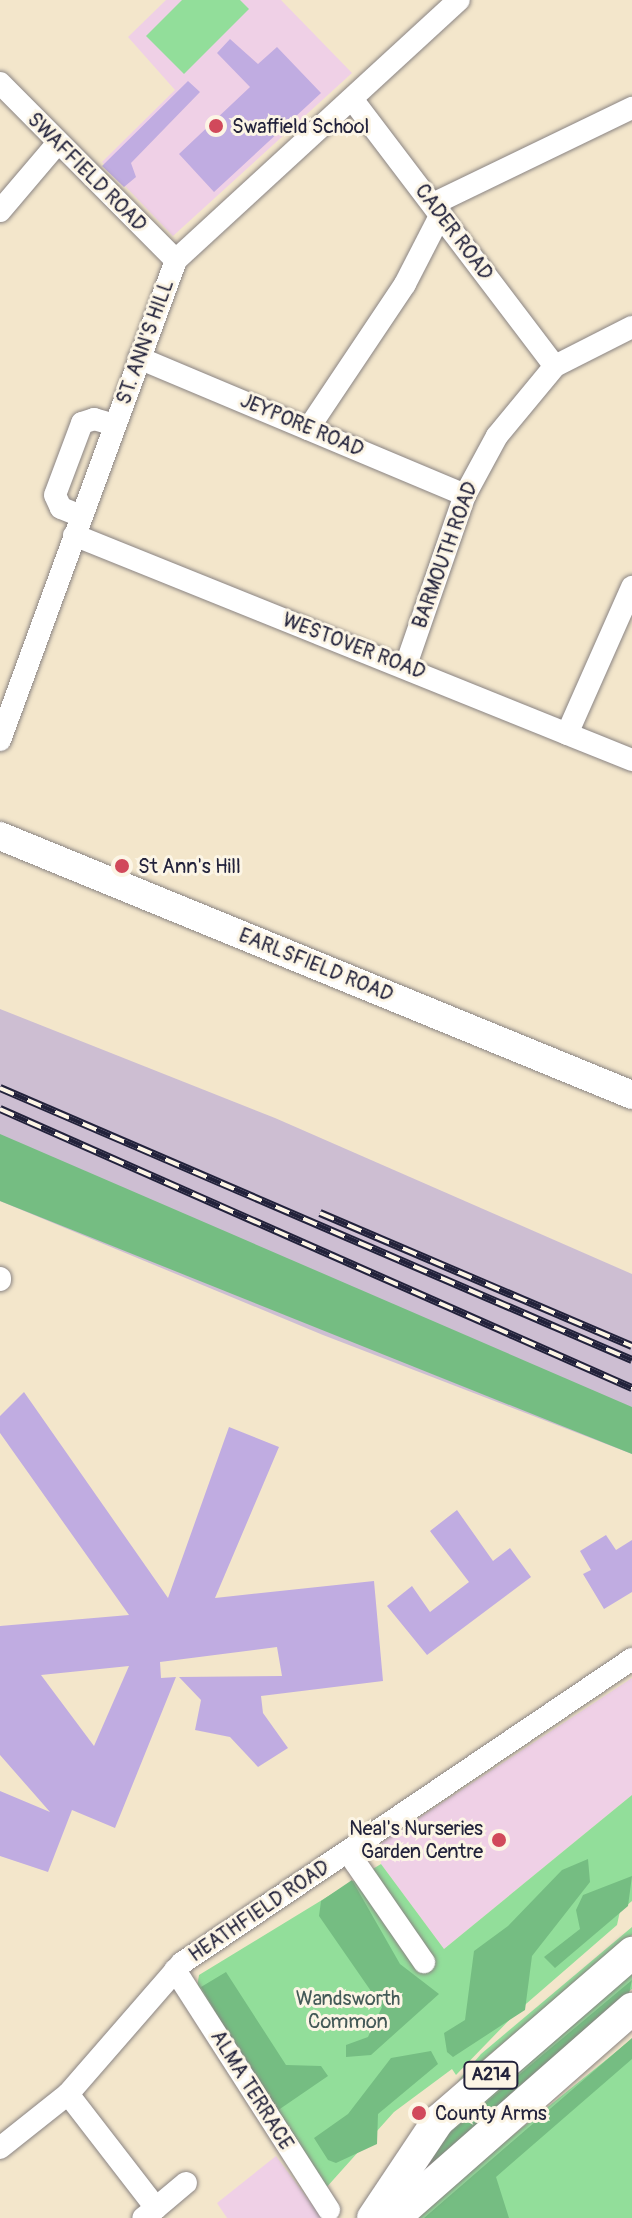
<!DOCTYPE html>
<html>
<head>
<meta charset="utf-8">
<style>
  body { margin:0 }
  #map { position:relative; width:632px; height:2218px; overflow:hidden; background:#f3e6cb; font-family:Pangolin,sans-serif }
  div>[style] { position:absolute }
  .built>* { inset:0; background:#efd0e6 }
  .industrial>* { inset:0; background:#cdbed2 }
  .green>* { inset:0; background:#92de9a }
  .forest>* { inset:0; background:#75bd82 }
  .building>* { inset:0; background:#c0ace1 }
  .roads { filter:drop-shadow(0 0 2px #8a8483) drop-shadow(0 0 2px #8a8483) }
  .minor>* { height:22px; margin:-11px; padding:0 11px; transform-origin:11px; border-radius:11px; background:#fff }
  .major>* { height:28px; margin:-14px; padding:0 14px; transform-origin:14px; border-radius:14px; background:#fff }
  .highway>* { height:32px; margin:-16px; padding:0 16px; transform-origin:16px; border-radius:16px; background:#fff }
  .rail>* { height:8px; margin-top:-4px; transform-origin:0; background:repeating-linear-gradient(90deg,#fcf5e5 0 15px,#22223b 0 30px); box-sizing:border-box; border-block:2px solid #22223b }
  .dots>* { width:22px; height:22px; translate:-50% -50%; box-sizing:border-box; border:4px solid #fcf5e5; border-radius:50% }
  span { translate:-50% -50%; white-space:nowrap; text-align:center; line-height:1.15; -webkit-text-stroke:6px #fcf5e5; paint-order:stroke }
  .shield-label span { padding:2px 6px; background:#fcf5e5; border:2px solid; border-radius:6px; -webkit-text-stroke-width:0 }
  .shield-label { font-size:18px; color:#22223b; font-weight:700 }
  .poi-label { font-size:20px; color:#22223b }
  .left { translate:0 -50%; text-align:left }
  .right { translate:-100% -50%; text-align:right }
  .street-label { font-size:20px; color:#22223b }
  .park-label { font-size:20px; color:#445a58 }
</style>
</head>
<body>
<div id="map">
  <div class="built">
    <div style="clip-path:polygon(166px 0,281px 0,352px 73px,173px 236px,102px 162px,175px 90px,128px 37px)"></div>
    <div style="clip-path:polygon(632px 1678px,632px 1795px,444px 1949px,381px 1864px,381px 1843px)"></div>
    <div style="clip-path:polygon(276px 2156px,322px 2218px,227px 2218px,217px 2203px)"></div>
  </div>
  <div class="industrial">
    <div style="clip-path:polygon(0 1009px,275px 1118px,632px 1274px,632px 1454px,323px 1335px,0 1201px)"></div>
  </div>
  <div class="green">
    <div style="clip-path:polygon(182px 0,240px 0,249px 9px,184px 74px,146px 36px)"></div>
    <div style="clip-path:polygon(632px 1795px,632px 1901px,620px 1911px,617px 1925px,519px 2010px,456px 2075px,452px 2069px,394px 2112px,325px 2189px,197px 1987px,199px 1975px,381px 1864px,444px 1949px)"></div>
    <div style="clip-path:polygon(632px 1927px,632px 1935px,457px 2082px,481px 2054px)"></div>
    <div style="clip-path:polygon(632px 1973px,632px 1989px,415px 2165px,433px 2145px)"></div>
    <div style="clip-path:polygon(632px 2039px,632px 2218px,413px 2218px,420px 2210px)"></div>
  </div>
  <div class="forest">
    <div style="clip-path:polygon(0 1134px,632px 1407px,632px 1454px,0 1201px)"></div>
    <div style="clip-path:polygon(588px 1859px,590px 1882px,532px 1956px,525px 2010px,453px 2057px,447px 2052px,444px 2033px,465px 2020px,474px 1951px,508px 1926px,562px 1870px)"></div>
    <div style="clip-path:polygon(632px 1876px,628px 1906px,555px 1968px,544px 1957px,580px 1929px,576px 1910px,583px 1895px)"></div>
    <div style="clip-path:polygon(352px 1880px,400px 1964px,439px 1994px,371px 2055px,346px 2057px,346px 2045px,368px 2037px,382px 2007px,319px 1916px,321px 1901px)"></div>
    <div style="clip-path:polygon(226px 1972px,286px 2065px,321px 2066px,328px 2076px,274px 2113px,201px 1987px)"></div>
    <div style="clip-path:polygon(632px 1980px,628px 1998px,417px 2178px,427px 2152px)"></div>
    <div style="clip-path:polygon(632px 2038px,632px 2059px,496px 2177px,509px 2218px,424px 2218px)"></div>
    <div style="clip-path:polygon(431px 2051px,438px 2064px,378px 2114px,377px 2144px,336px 2163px,328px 2160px,314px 2138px,348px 2114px,391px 2058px)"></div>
  </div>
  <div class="building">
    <div style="clip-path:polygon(230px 39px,258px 64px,277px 47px,321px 93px,214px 192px,179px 154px,250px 87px,217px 53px)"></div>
    <div style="clip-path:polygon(188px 81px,200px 92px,131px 163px,136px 177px,124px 187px,102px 166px)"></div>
    <div style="clip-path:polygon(evenodd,24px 1392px,168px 1598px,229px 1427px,279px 1447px,215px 1598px,374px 1581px,383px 1681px,261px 1696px,263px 1713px,288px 1748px,258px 1767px,230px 1737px,195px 1730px,201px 1700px,179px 1677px,282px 1676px,277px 1647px,160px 1662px,161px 1678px,176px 1677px,115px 1828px,72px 1810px,48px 1872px,0 1856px,0 1791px,50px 1812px,0 1755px,0 1626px,129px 1615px,0 1433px,0 1416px,24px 1392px,129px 1666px,94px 1746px,41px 1675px,129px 1666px)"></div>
    <div style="clip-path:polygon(457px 1510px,493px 1561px,510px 1548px,531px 1577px,427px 1655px,387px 1606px,412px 1586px,430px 1612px,469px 1582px,430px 1531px)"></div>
    <div style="clip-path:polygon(606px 1535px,616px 1550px,632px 1540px,632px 1592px,604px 1609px,583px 1574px,591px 1570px,580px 1551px)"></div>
  </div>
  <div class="roads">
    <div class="minor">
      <div style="left:0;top:83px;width:250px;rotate:45.2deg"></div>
      <div style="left:352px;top:99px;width:335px;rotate:52.8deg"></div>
      <div style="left:433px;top:204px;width:221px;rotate:-25.8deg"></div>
      <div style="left:0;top:211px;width:88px;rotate:-49.6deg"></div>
      <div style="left:139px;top:358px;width:354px;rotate:22.8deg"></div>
      <div style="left:308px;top:429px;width:174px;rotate:-56.2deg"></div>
      <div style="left:405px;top:284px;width:79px;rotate:-62.8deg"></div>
      <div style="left:81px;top:516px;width:22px;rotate:-158deg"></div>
      <div style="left:61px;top:508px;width:14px;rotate:-115deg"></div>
      <div style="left:55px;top:495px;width:77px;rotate:-69.4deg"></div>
      <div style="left:82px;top:423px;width:13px;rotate:-18deg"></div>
      <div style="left:94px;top:419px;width:22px;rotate:16deg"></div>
      <div style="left:74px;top:535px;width:602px;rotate:21.96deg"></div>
      <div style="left:406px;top:665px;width:180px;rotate:-70.9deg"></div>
      <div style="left:465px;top:495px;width:67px;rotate:-61.5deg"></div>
      <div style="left:497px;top:436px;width:91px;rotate:-50.4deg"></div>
      <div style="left:555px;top:366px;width:86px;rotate:-26.9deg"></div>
      <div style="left:567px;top:734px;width:161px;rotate:-66.1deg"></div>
      <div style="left:0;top:740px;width:511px;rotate:-69.86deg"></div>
      <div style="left:176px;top:260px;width:384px;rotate:-42.6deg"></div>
      <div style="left:0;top:1278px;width:2px;rotate:90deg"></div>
      <div style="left:348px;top:1852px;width:134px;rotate:55.4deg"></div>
      <div style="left:175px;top:1970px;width:285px;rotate:57.3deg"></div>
      <div style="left:68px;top:2094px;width:144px;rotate:52.3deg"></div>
      <div style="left:156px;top:2208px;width:16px;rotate:142deg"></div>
      <div style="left:0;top:2148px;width:87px;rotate:-38.5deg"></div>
      <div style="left:68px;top:2094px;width:174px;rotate:-49deg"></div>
      <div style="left:182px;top:1963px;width:543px;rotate:-34.04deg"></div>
      <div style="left:156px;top:2208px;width:39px;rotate:-40deg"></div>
    </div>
    <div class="major">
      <div style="left:0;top:836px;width:683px;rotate:22.28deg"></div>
    </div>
    <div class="highway">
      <div style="left:373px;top:2218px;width:117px;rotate:-56.2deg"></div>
      <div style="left:438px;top:2121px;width:257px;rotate:-40.9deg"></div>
      <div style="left:394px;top:2218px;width:317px;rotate:-41.3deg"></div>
    </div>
  </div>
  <div class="rail">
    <div style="left:0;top:1088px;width:688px;rotate:23.29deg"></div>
    <div style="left:0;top:1109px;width:691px;rotate:23.82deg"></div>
    <div style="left:320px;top:1213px;width:339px;rotate:23.1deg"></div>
  </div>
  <div class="dots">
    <div style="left:216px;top:126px;background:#d1495b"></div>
    <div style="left:122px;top:866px;background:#d1495b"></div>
    <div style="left:499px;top:1840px;background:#d1495b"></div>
    <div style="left:419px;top:2113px;background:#d1495b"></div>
  </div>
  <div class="shield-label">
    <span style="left:491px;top:2075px">A214</span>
  </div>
  <div class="poi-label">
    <span class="left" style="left:232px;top:126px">Swaffield School</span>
    <span class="left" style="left:138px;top:866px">St Ann's Hill</span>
    <span class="right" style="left:483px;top:1840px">Neal's Nurseries<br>Garden Centre</span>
    <span class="left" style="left:435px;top:2113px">County Arms</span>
  </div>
  <div class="street-label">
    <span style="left:87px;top:172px;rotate:45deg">SWAFFIELD ROAD</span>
    <span style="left:454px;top:232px;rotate:53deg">CADER ROAD</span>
    <span style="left:145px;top:342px;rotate:-70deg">ST. ANN'S HILL</span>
    <span style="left:302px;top:425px;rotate:23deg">JEYPORE ROAD</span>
    <span style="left:445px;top:555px;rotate:-70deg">BARMOUTH ROAD</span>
    <span style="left:354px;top:646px;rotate:21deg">WESTOVER ROAD</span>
    <span style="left:316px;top:965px;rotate:22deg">EARLSFIELD ROAD</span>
    <span style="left:259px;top:1911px;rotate:-34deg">HEATHFIELD ROAD</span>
    <span style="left:252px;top:2090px;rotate:58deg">ALMA TERRACE</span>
  </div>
  <div class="park-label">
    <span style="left:348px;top:2010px">Wandsworth<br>Common</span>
  </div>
</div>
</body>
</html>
